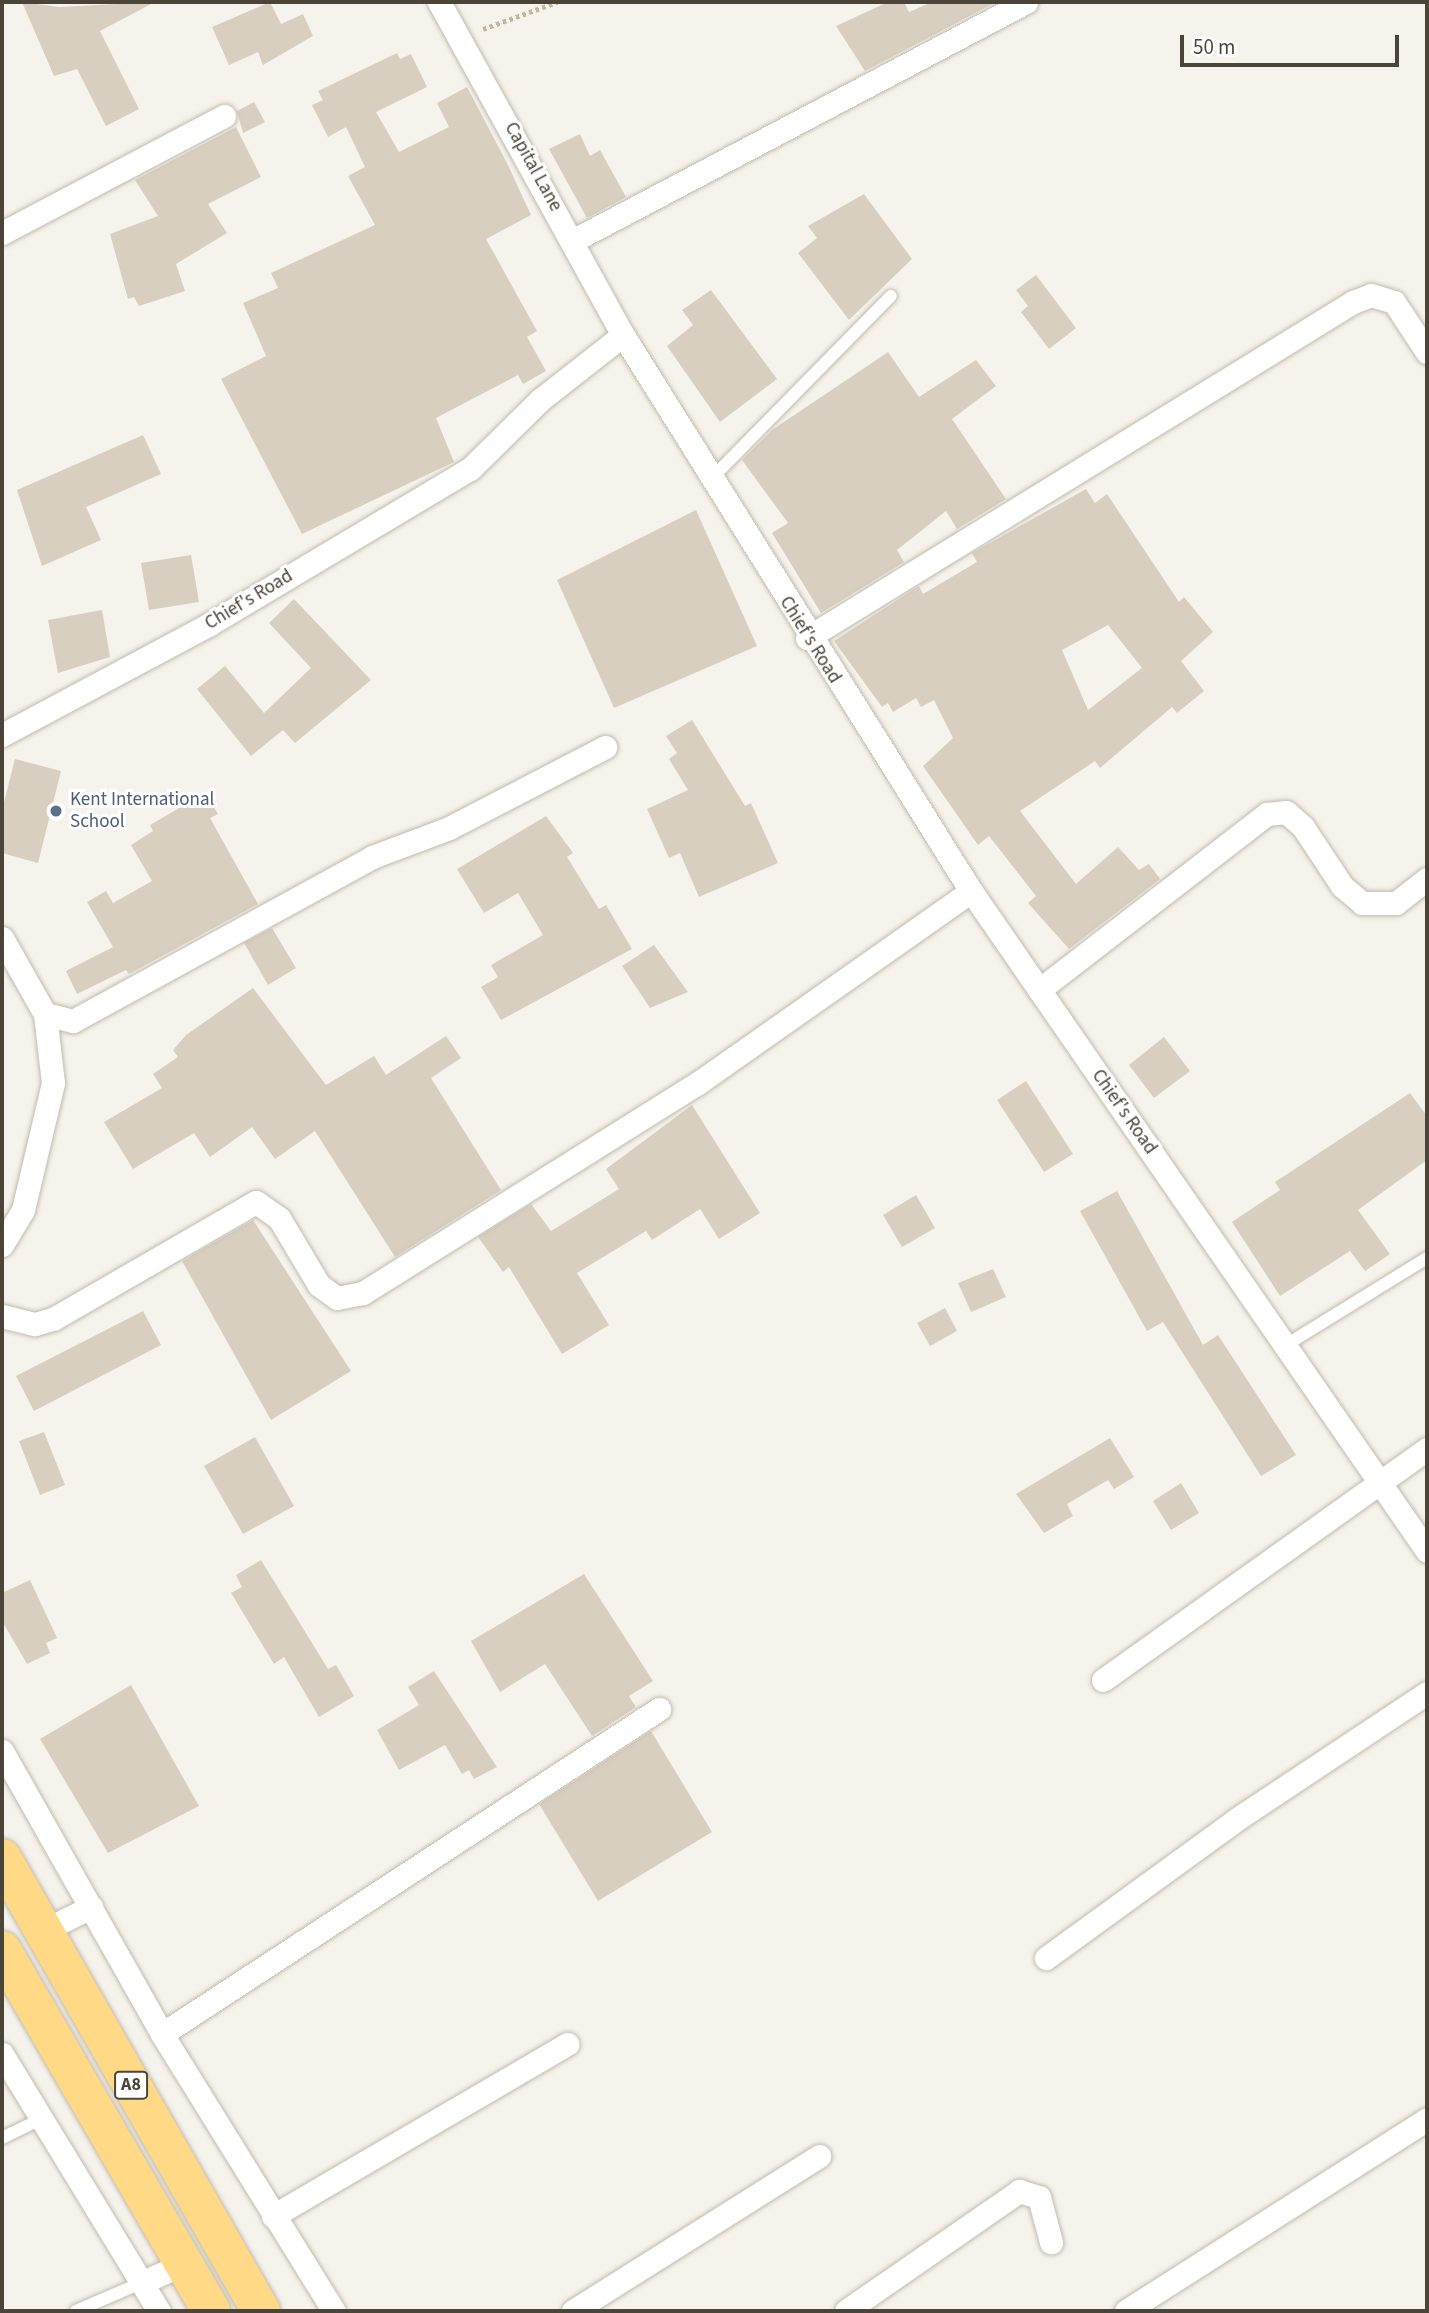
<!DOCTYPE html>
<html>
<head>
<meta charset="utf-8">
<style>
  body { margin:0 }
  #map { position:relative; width:1429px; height:2313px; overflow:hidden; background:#f6f3ec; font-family:"Source Sans 3",sans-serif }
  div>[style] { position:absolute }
  .building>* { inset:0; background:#d8cfc1 }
  .path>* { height:4.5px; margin-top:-2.25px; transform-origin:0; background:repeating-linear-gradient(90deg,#c4b79f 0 3.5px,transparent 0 7px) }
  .roads { filter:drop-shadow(0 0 2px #c2bbae) drop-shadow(0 0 2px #c2bbae) }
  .service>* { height:12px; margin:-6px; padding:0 6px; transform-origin:6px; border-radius:6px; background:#fff }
  .minor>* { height:23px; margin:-11.5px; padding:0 11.5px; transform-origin:11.5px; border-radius:11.5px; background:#fff }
  .trunk>* { height:38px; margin:-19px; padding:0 19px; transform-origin:19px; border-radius:19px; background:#ffd985 }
  .dots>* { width:19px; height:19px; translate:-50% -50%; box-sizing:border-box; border:4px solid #fff; border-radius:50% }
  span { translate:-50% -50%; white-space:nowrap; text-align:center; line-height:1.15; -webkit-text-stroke:6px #fff; paint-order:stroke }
  .shield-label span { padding:2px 5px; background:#fff; border:2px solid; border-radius:5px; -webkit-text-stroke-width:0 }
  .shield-label { font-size:18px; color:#4b4439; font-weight:700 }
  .street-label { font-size:19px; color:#4b4439 }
  .service-label { font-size:19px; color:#4e5e75 }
  .left { translate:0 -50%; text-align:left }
  .frame { position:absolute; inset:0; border:4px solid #4b4439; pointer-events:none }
  .scale { position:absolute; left:1180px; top:35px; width:219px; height:32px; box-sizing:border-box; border:4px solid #4b4439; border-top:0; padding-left:9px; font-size:21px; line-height:24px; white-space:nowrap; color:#4b4439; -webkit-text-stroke:5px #fff; paint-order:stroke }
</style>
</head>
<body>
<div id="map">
  <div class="building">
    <div style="clip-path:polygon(22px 2px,59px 7px,155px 2px,100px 31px,139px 109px,106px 126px,77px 69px,54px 76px)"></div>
    <div style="clip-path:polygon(270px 2px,281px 24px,303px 14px,313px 36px,263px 65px,258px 52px,229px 65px,212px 27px)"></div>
    <div style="clip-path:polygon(888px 2px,904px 2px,909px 12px,932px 2px,996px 2px,865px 71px,836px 26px)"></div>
    <div style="clip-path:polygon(397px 53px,400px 59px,411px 54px,427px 87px,376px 112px,399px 152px,449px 127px,437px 103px,467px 87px,508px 165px,531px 215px,486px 239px,537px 331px,527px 337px,546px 371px,523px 384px,518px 375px,436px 418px,454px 462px,302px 534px,221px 379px,266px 356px,243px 303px,278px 288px,271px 273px,375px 225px,348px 176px,365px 167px,346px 127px,328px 137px,312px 105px,323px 100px,318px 91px)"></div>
    <div style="clip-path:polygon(254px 102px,265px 122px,243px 133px,237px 111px)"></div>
    <div style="clip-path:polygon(236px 127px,261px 177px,208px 204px,227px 233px,176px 264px,185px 291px,139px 306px,134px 297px,128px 299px,110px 234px,158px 216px,135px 180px)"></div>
    <div style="clip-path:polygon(580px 134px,590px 156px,600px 150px,626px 197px,587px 218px,549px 149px)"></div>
    <div style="clip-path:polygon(864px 194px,912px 259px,849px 320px,798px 253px,817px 238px,808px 226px)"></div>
    <div style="clip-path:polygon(1036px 275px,1076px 328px,1049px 349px,1021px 312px,1028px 306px,1016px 290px)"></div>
    <div style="clip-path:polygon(711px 290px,777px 379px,720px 422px,667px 346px,693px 325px,682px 310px)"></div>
    <div style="clip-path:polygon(888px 352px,919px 397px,976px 360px,996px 386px,952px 419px,1006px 499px,957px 529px,946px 511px,897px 550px,904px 562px,821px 613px,772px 533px,788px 523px,742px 460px,772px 430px)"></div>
    <div style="clip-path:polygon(143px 435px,161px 474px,86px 507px,101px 540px,42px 566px,17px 490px)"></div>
    <div style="clip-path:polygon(evenodd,1086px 489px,1095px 503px,1107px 494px,1179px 602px,1184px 597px,1213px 632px,1181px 661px,1204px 691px,1177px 713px,1172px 707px,1100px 768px,1095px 761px,1020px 811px,1076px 884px,1118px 847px,1139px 870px,1149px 864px,1160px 879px,1069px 949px,1028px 903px,1036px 896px,989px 836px,978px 845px,923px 766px,953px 738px,934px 700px,921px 707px,916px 698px,893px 712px,888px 703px,882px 707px,834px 641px,919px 586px,923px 594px,977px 562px,972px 553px,1086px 489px,1108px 625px,1142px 668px,1088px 710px,1062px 650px,1108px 625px)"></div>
    <div style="clip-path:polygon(696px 510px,757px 646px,614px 708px,557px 580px)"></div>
    <div style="clip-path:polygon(191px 555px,199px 602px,149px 610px,141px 563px)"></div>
    <div style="clip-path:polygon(294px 599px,371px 680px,295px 743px,283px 730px,251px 756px,197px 689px,225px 666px,264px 713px,311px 668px,269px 623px)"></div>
    <div style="clip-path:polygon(102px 610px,110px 657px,58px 673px,48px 620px)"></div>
    <div style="clip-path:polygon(692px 720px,745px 806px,751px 803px,778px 863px,699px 897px,680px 853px,669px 858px,647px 809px,688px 790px,669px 759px,677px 753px,666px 736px)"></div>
    <div style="clip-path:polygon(15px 759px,61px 771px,38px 863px,2px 853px,2px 810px)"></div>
    <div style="clip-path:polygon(205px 793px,218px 814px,210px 818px,258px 904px,129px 974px,126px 970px,77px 994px,66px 971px,113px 947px,87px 902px,106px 891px,113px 903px,152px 881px,131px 845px,153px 831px,150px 825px)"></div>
    <div style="clip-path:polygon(546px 816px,573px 853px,567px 857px,599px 909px,606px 905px,632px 949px,501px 1020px,481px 987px,498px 977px,491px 965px,543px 935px,518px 893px,484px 913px,457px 869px)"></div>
    <div style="clip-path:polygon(272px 928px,296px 968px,268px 985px,244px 943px)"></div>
    <div style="clip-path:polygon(654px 945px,688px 992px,650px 1008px,622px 966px)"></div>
    <div style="clip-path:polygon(253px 988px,326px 1085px,374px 1056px,386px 1075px,446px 1036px,461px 1058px,431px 1078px,501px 1190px,395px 1257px,315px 1131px,275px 1159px,252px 1127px,210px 1157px,194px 1133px,133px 1169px,104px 1122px,162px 1088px,153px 1074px,178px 1057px,173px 1050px,186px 1035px)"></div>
    <div style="clip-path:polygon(1164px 1037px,1190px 1071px,1154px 1098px,1129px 1065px)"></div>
    <div style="clip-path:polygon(1026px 1081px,1073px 1154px,1044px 1172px,997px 1100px)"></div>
    <div style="clip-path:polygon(1410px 1093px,1427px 1116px,1427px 1160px,1358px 1210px,1390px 1254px,1365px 1271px,1350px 1251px,1280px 1296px,1232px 1222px,1280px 1190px,1275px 1182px)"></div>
    <div style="clip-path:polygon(692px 1105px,760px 1213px,719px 1239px,700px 1209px,652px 1240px,646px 1231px,577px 1273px,609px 1325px,562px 1354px,509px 1267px,503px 1272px,478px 1237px,531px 1204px,551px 1231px,619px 1189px,606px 1169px)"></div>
    <div style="clip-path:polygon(1117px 1191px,1203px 1345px,1218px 1335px,1296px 1455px,1261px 1476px,1163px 1322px,1147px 1331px,1080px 1211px)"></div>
    <div style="clip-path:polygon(916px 1195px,935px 1228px,902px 1247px,883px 1215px)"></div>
    <div style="clip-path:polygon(253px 1220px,351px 1371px,271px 1420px,182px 1261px)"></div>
    <div style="clip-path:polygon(993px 1269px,1006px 1297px,971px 1312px,958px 1283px)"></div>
    <div style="clip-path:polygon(945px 1308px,957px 1331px,930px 1346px,917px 1323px)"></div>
    <div style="clip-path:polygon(143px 1311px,161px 1345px,34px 1411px,16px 1376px)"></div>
    <div style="clip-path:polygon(44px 1432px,65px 1485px,40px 1495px,19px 1441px)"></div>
    <div style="clip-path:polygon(255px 1437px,294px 1506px,243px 1534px,204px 1466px)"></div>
    <div style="clip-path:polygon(1110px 1438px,1134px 1477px,1114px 1489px,1108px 1480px,1067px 1504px,1073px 1516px,1044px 1533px,1016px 1494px)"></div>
    <div style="clip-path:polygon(1181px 1483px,1199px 1513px,1171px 1530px,1153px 1501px)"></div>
    <div style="clip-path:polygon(261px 1560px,328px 1669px,336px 1665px,354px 1696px,319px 1717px,284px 1657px,274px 1664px,231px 1593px,242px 1587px,236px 1575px)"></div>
    <div style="clip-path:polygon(584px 1574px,653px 1681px,629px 1696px,636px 1707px,592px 1736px,545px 1664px,500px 1692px,471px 1641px)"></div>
    <div style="clip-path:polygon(30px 1580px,57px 1638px,46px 1643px,50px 1653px,27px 1664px,2px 1621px,2px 1593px)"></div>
    <div style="clip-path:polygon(434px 1671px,497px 1767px,474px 1779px,469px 1770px,462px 1774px,445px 1745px,399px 1770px,377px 1730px,419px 1705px,408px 1687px)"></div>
    <div style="clip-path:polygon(131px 1685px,199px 1806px,108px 1853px,40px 1739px)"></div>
    <div style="clip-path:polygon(651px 1731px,712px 1832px,598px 1901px,539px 1804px)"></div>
  </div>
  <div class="path">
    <div style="left:483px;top:29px;width:79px;rotate:-20deg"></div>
  </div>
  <div class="roads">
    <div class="service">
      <div style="left:712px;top:478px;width:255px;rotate:-45.5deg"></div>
      <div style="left:1286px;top:1345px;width:166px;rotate:-31.7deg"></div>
      <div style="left:2px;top:2138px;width:41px;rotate:-25.9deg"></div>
      <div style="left:76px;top:2311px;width:71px;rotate:-23.3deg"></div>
    </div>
    <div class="minor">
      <div style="left:439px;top:2px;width:380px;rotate:61.1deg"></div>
      <div style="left:2px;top:233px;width:251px;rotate:-27.8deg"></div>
      <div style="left:574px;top:240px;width:511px;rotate:-27.77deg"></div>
      <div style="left:807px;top:638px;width:641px;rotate:-31.61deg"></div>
      <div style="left:1353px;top:302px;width:19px;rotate:-21deg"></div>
      <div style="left:1371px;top:295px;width:24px;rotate:17deg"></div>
      <div style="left:1394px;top:302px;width:60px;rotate:56.6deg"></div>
      <div style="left:2px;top:735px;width:234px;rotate:-28.1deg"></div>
      <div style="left:208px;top:625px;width:305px;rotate:-30.8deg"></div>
      <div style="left:470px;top:469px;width:98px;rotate:-44.6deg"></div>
      <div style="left:540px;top:400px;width:105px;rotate:-38.1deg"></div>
      <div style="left:623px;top:335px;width:656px;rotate:57.96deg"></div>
      <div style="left:971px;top:891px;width:802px;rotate:55.36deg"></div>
      <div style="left:2px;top:938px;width:87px;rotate:60.5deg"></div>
      <div style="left:45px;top:1014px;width:69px;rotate:83.4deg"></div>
      <div style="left:53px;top:1083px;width:130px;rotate:103.3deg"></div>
      <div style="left:23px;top:1210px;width:41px;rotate:121deg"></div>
      <div style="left:1039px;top:990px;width:288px;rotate:-37.7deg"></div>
      <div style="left:1267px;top:814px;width:19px;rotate:-6deg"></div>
      <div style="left:1286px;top:812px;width:23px;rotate:41deg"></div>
      <div style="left:1303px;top:827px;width:71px;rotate:56.5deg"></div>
      <div style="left:1342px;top:886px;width:26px;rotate:40deg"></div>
      <div style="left:1362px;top:903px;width:34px"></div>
      <div style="left:1396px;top:903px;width:39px;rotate:-38deg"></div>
      <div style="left:45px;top:1014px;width:29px;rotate:14deg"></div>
      <div style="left:73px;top:1021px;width:341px;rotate:-28.7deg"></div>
      <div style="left:372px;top:857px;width:82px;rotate:-20.6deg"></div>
      <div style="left:449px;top:828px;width:176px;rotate:-27.4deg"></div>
      <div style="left:2px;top:1316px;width:34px;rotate:14deg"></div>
      <div style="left:35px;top:1324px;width:19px;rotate:-16deg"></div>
      <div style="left:53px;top:1319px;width:234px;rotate:-30deg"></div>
      <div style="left:256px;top:1202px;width:28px;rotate:35deg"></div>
      <div style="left:279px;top:1218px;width:78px;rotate:59.2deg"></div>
      <div style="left:319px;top:1285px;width:22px;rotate:36deg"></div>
      <div style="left:337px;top:1298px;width:26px;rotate:-11deg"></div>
      <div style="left:363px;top:1293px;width:395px;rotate:-32.1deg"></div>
      <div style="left:698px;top:1083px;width:334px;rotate:-35.1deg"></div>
      <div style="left:1103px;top:1680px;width:398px;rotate:-35.5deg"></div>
      <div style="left:2px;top:1751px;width:325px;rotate:60.5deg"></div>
      <div style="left:162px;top:2034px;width:326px;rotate:58.2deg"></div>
      <div style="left:43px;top:1931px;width:54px;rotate:-26.6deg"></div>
      <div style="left:1046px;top:1958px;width:236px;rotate:-36deg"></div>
      <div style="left:1237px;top:1819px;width:228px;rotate:-33.6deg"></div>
      <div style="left:162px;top:2034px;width:594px;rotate:-33.18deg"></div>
      <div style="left:2px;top:2054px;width:301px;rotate:58.6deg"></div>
      <div style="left:273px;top:2216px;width:341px;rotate:-30.3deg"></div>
      <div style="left:141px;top:2283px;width:46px;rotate:-24.3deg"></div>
      <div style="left:573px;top:2311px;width:291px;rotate:-32.2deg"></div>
      <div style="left:846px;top:2311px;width:211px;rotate:-34.7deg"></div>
      <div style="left:1019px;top:2191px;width:21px;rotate:17deg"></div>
      <div style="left:1039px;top:2197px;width:47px;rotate:75.1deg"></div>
      <div style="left:1126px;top:2311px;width:357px;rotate:-32.5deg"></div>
    </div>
    <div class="trunk">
      <div style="left:2px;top:1858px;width:522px;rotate:60.24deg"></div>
      <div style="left:2px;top:1950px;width:417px;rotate:59.9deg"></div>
    </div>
  </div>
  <div class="dots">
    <div style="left:56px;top:811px;background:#5c6f8a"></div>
  </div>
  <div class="shield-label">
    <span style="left:131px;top:2085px">A8</span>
  </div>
  <div class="street-label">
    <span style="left:533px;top:167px;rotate:61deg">Capital Lane</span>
    <span style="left:249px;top:600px;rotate:-31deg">Chief's Road</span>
    <span style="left:810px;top:640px;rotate:58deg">Chief's Road</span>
    <span style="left:1124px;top:1112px;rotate:55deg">Chief's Road</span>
  </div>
  <div class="service-label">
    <span class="left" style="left:70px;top:811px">Kent International<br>School</span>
  </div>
  <div class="frame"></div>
  <div class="scale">50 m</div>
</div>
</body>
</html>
